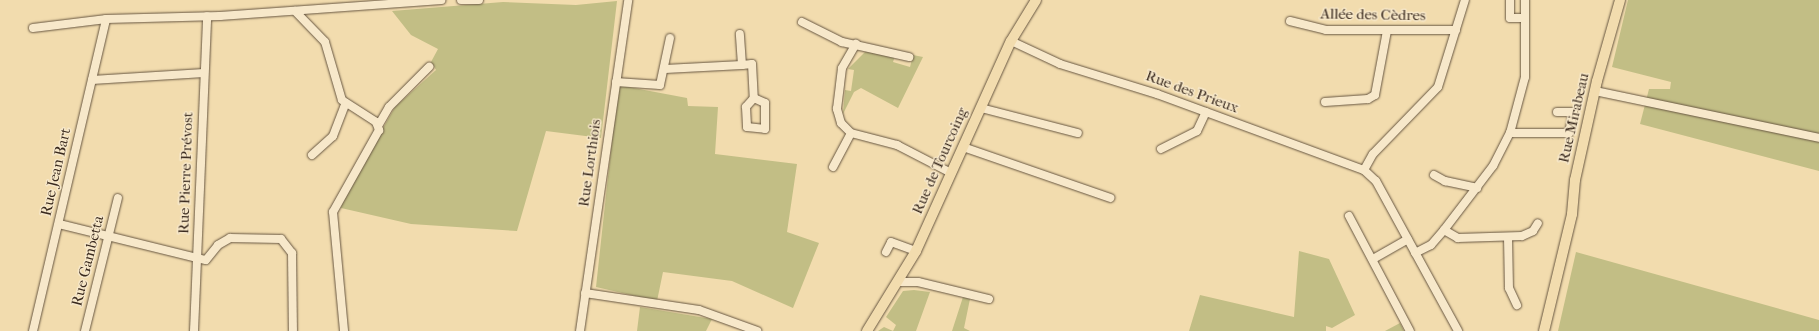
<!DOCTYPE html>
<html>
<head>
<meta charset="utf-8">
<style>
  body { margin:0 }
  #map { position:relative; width:1819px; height:331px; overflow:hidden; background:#f2dcae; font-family:"IM FELL French Canon",serif }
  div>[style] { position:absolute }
  .green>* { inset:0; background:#c2be85 }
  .roads { filter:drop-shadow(0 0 1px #675641) drop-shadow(0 0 1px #675641) }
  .minor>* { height:8px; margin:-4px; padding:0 4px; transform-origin:4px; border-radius:4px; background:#f7e8ca }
  .major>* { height:10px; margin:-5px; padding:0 5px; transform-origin:5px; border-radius:5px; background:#f2dcae }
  span { translate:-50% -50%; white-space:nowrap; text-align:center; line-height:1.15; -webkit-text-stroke:3px #f7e8ca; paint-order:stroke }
  .street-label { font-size:15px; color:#39291d }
</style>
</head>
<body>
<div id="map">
  <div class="green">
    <div style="clip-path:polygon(1628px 0,1819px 0,1819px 171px,1640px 124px,1649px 89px,1670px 89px,1671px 82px,1612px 67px)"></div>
    <div style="clip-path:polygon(617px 1px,601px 138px,546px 131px,517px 231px,411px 224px,341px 208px,342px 200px,395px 107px,436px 70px,431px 62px,438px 49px,411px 35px,392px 11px,503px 2px,576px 5px)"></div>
    <div style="clip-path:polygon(866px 51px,895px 56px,893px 62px,910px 67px,913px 55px,923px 57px,898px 108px,861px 88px,854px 92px,843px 114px,845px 90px,851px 91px,854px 70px,848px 69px)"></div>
    <div style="clip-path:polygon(618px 85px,687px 98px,688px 106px,718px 107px,715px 154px,797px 164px,787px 232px,819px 243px,793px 308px,732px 281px,663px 272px,657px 301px,596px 287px)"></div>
    <div style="clip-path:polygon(1299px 251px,1329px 259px,1355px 315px,1332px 328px,1326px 326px,1326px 331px,1189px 331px,1200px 295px,1294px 317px)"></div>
    <div style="clip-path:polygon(1576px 252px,1819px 320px,1819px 331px,1558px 331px)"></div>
    <div style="clip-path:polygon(914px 290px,930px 292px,916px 331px,878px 331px,884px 327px,893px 331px,896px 325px,886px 317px,903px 291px)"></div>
    <div style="clip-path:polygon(963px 297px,970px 299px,964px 328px,970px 331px,952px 331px)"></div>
    <div style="clip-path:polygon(640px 307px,712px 319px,706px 331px,637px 331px)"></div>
    <div style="clip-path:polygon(1400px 323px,1404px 331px,1385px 331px)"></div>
  </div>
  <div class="roads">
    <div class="minor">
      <div style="left:461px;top:0;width:18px"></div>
      <div style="left:1510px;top:0;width:18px;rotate:90deg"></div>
      <div style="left:1510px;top:18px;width:15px"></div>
      <div style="left:295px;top:11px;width:43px;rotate:45.9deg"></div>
      <div style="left:325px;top:42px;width:60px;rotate:73.7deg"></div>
      <div style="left:342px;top:100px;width:40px;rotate:32.9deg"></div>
      <div style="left:376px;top:122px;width:9px;rotate:69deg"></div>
      <div style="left:379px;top:130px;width:94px;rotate:119.3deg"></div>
      <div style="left:333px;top:212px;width:120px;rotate:84.7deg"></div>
      <div style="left:1290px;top:21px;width:37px;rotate:14deg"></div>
      <div style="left:1326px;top:30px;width:130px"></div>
      <div style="left:802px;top:22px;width:45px;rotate:26.6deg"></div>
      <div style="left:842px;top:42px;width:69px;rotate:12.6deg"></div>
      <div style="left:33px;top:28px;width:74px;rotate:-7deg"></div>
      <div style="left:106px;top:19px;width:114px;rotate:-1.5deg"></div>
      <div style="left:220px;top:16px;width:222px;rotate:-4.1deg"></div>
      <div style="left:1011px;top:41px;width:54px;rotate:25.1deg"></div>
      <div style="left:1060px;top:64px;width:102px;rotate:17.2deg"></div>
      <div style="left:1157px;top:94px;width:221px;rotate:20.2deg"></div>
      <div style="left:1364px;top:170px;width:16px;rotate:43deg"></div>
      <div style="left:1376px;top:181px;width:171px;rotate:61.3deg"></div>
      <div style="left:742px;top:65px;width:10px;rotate:-6deg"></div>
      <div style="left:752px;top:64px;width:34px;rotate:87deg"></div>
      <div style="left:754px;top:98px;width:12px;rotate:132deg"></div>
      <div style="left:746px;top:107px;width:20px;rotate:87deg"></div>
      <div style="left:747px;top:127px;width:18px;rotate:6deg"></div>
      <div style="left:765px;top:129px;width:26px;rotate:-90deg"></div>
      <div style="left:765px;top:103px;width:12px;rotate:-156deg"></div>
      <div style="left:665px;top:69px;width:77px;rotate:-3deg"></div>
      <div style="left:742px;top:65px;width:31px;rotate:-94deg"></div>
      <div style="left:92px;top:80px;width:112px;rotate:-3.6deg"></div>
      <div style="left:616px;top:82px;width:44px;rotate:3.9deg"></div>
      <div style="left:660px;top:85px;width:48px;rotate:-78deg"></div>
      <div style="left:1595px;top:91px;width:229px;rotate:11.8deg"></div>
      <div style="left:1325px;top:102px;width:43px;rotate:-4deg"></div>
      <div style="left:1368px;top:99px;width:8px;rotate:-30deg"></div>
      <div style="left:1375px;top:95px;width:65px;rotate:-79.4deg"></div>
      <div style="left:981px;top:108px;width:100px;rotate:14.5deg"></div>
      <div style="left:378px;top:126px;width:22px;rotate:-60deg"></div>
      <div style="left:389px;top:107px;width:57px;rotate:-45deg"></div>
      <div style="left:851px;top:133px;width:48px;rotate:14.6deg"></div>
      <div style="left:897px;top:145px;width:61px;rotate:27.4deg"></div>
      <div style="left:1510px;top:133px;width:59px"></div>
      <div style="left:1569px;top:133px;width:21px;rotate:-79deg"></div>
      <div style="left:1573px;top:112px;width:16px;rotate:180deg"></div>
      <div style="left:963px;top:147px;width:156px;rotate:19.1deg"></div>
      <div style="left:1161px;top:149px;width:40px;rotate:-26.6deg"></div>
      <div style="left:1197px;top:131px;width:21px;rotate:-65deg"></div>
      <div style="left:312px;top:155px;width:28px;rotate:-42deg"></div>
      <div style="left:333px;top:136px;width:34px;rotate:-69deg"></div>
      <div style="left:833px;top:167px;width:38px;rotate:-62deg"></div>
      <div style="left:851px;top:133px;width:14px;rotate:-135deg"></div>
      <div style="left:841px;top:123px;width:15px;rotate:-106deg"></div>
      <div style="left:837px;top:109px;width:41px;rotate:-83deg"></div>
      <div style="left:842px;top:68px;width:28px;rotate:-60deg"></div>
      <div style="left:1364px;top:170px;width:18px;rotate:-61deg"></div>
      <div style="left:1373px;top:154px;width:93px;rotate:-45.9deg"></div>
      <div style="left:1438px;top:87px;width:91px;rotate:-72.8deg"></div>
      <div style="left:1434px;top:175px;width:13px;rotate:29deg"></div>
      <div style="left:1445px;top:181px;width:33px;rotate:12deg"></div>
      <div style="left:1349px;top:216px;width:130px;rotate:62.1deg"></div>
      <div style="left:59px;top:224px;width:151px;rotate:13.8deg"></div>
      <div style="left:206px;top:260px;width:19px;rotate:-51deg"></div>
      <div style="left:218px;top:245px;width:14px;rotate:-30deg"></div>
      <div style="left:230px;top:238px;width:51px;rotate:1.1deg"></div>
      <div style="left:281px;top:239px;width:18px;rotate:52deg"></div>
      <div style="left:292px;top:253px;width:78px;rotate:89.3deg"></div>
      <div style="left:1444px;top:230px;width:16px;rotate:30deg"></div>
      <div style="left:1458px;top:238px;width:64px;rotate:-1.8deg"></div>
      <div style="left:1522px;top:236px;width:12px;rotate:-24deg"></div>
      <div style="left:1533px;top:231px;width:9px;rotate:-58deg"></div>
      <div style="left:1508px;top:237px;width:51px;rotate:88.9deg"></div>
      <div style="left:1509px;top:288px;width:19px;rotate:65deg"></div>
      <div style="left:886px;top:252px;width:11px;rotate:-63deg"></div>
      <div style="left:891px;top:242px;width:27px;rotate:20deg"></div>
      <div style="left:1415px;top:253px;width:18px;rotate:-27deg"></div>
      <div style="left:1431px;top:245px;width:20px;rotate:-49deg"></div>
      <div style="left:1444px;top:230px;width:81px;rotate:-52.6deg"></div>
      <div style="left:1493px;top:166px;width:37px;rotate:-63deg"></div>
      <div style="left:1510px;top:133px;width:58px;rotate:-75deg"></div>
      <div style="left:1525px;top:77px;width:77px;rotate:-90deg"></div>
      <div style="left:1373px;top:259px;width:40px;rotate:-29.7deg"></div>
      <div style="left:899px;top:282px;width:19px"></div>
      <div style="left:918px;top:282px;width:73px;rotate:13.5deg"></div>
      <div style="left:585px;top:293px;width:115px;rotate:8.5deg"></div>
      <div style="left:699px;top:310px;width:62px;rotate:19.9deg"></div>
      <div style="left:33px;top:331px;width:320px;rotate:-76.8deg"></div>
      <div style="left:85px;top:331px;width:137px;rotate:-76.1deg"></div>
      <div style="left:194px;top:331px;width:315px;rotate:-87.6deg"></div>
      <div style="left:580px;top:331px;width:334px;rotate:-81.7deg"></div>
    </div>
    <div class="major">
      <div style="left:867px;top:331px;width:94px;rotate:-58.5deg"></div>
      <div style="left:916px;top:251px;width:230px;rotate:-65.7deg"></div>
      <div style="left:1011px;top:41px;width:48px;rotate:-58.6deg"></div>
      <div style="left:1544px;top:331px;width:120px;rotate:-76.5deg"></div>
      <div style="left:1572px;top:214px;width:34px;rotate:-85deg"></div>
      <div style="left:1575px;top:180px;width:101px;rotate:-77.5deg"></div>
      <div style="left:1597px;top:81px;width:84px;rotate:-74.1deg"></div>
    </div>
  </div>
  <div class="street-label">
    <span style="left:1373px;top:15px;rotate:1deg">Allée des Cèdres</span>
    <span style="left:1192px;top:92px;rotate:20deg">Rue des Prieux</span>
    <span style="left:1574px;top:118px;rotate:-77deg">Rue Mirabeau</span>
    <span style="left:940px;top:161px;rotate:-66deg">Rue de Tourcoing</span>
    <span style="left:590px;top:163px;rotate:-82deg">Rue Lorthiois</span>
    <span style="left:56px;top:172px;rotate:-77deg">Rue Jean Bart</span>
    <span style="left:186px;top:173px;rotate:-88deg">Rue Pierre Prévost</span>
    <span style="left:88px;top:261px;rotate:-76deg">Rue Gambetta</span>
  </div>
</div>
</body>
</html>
